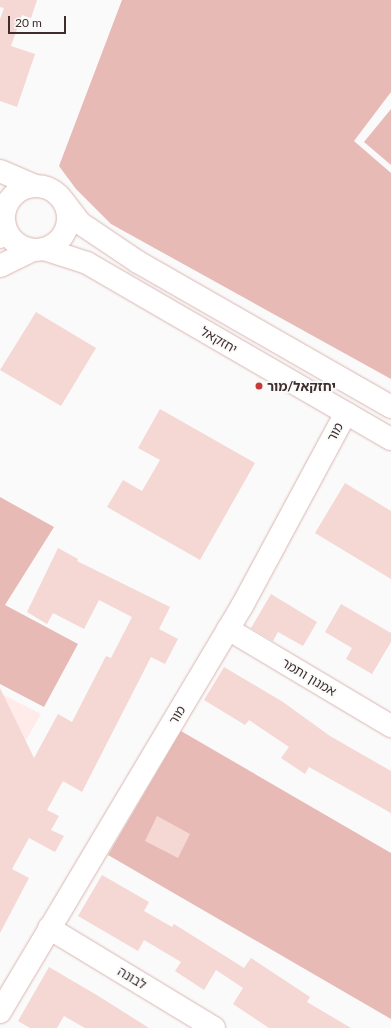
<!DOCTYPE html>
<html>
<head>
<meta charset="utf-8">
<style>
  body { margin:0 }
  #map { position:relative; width:391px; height:1028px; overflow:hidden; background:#fafafa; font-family:Lato,"Noto Sans Hebrew",sans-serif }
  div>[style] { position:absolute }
  .built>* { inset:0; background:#ffebe9 }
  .green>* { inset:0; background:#e7bab5 }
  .building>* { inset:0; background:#f5d7d4 }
  .roads { filter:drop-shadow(0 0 1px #dab5b1) drop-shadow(0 0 1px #dab5b1) }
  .street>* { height:22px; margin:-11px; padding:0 11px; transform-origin:11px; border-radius:11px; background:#fff }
  .secondary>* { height:22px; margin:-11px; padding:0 11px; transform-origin:11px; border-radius:11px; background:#fff }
  .secondary>.ring { margin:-11px; padding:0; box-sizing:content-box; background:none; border:22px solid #fff; border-radius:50% }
  .dots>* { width:11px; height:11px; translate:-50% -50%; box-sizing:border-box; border:2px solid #fafafa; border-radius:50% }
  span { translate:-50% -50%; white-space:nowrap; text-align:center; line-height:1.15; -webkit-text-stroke:3.5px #fafafa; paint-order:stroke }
  .street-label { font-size:13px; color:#3e2f2e }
  .poi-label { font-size:13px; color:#3e2f2e; font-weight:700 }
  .left { translate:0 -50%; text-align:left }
  .scale { position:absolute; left:8px; top:16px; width:58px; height:18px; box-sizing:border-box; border:2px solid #3e2f2e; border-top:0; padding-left:5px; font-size:12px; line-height:14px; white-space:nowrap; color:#3e2f2e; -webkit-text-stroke:3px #fafafa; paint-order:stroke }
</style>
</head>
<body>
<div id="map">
  <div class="built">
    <div style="clip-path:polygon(0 693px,41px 714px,0 785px)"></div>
  </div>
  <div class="green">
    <div style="clip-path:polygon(122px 0,391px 0,391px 92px,354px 141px,391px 173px,391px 379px,111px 224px,76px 189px,59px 166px)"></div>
    <div style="clip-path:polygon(391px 109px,391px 165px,364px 142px)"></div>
    <div style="clip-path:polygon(0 497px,54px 527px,5px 605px,78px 644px,44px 707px,0 684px)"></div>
    <div style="clip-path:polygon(181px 731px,391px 853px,391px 1019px,108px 855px)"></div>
  </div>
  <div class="building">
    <div style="clip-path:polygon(0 0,37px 0,31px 18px,22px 15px,11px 46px,35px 54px,17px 107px,0 101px,0 19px,4px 8px,0 7px)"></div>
    <div style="clip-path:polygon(36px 312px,96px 348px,61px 406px,0 370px)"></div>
    <div style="clip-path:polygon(160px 409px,255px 463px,200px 560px,107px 507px,123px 480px,142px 491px,160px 460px,138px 448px)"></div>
    <div style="clip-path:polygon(345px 483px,391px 511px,391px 579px,315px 533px)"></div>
    <div style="clip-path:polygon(58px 548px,78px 559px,77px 561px,170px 607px,159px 629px,178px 639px,165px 664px,151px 657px,82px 792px,63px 781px,47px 810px,59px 816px,51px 830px,64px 836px,55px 852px,29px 838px,12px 869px,29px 878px,0 933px,0 688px,34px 758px,58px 714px,72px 722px,106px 656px,111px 658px,132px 617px,99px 600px,84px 629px,53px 613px,47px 624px,27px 612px)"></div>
    <div style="clip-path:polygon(271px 594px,317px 622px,303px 646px,278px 632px,273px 641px,251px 628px)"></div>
    <div style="clip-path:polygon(341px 604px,391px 633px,391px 642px,372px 674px,346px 659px,352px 648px,325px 632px)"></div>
    <div style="clip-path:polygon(224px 667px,283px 702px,330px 736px,391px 771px,391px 813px,309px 767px,305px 774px,281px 758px,289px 747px,249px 720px,245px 725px,204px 700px)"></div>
    <div style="clip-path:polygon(157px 816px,190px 834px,178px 858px,145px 841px)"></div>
    <div style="clip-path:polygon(102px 875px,149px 902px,144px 911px,172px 927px,174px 924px,244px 968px,251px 958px,310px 997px,307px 1002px,351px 1028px,269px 1028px,233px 1004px,243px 988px,216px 970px,204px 990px,175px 971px,181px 962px,144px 940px,138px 951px,78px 916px)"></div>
    <div style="clip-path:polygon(49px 967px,100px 997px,149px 1028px,85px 1028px,64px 1016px,57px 1028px,30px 1028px,18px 1021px)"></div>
  </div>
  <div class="roads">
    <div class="street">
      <div style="left:0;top:237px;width:12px;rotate:-66deg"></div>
      <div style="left:0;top:266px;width:37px;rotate:-26deg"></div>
      <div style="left:228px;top:629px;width:190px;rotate:30.8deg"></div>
      <div style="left:49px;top:928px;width:193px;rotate:31.2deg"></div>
      <div style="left:0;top:1012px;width:473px;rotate:-59.2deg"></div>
      <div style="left:242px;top:606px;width:219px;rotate:-61.7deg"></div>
    </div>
    <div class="secondary">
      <div style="left:0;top:171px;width:38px;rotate:23deg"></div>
      <div class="ring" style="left:4px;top:186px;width:42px;height:42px"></div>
      <div style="left:65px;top:203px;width:25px;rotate:53deg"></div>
      <div style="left:80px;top:223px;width:70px;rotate:33.9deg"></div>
      <div style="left:138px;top:262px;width:292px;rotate:29.8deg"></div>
      <div style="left:44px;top:249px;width:45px;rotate:18deg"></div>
      <div style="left:87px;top:263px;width:351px;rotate:30.1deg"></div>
    </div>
  </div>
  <div class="dots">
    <div style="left:259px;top:386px;background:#c8393a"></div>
  </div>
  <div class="street-label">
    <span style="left:219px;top:340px;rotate:30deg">יחזקאל</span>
    <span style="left:335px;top:432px;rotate:-62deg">מור</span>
    <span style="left:309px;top:677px;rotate:31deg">אמנון ותמר</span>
    <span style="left:177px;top:715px;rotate:-59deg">מור</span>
    <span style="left:132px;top:978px;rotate:31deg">לבונה</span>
  </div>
  <div class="poi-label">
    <span class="left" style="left:267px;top:386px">יחזקאל/מור</span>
  </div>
  <div class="scale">20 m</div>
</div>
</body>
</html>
